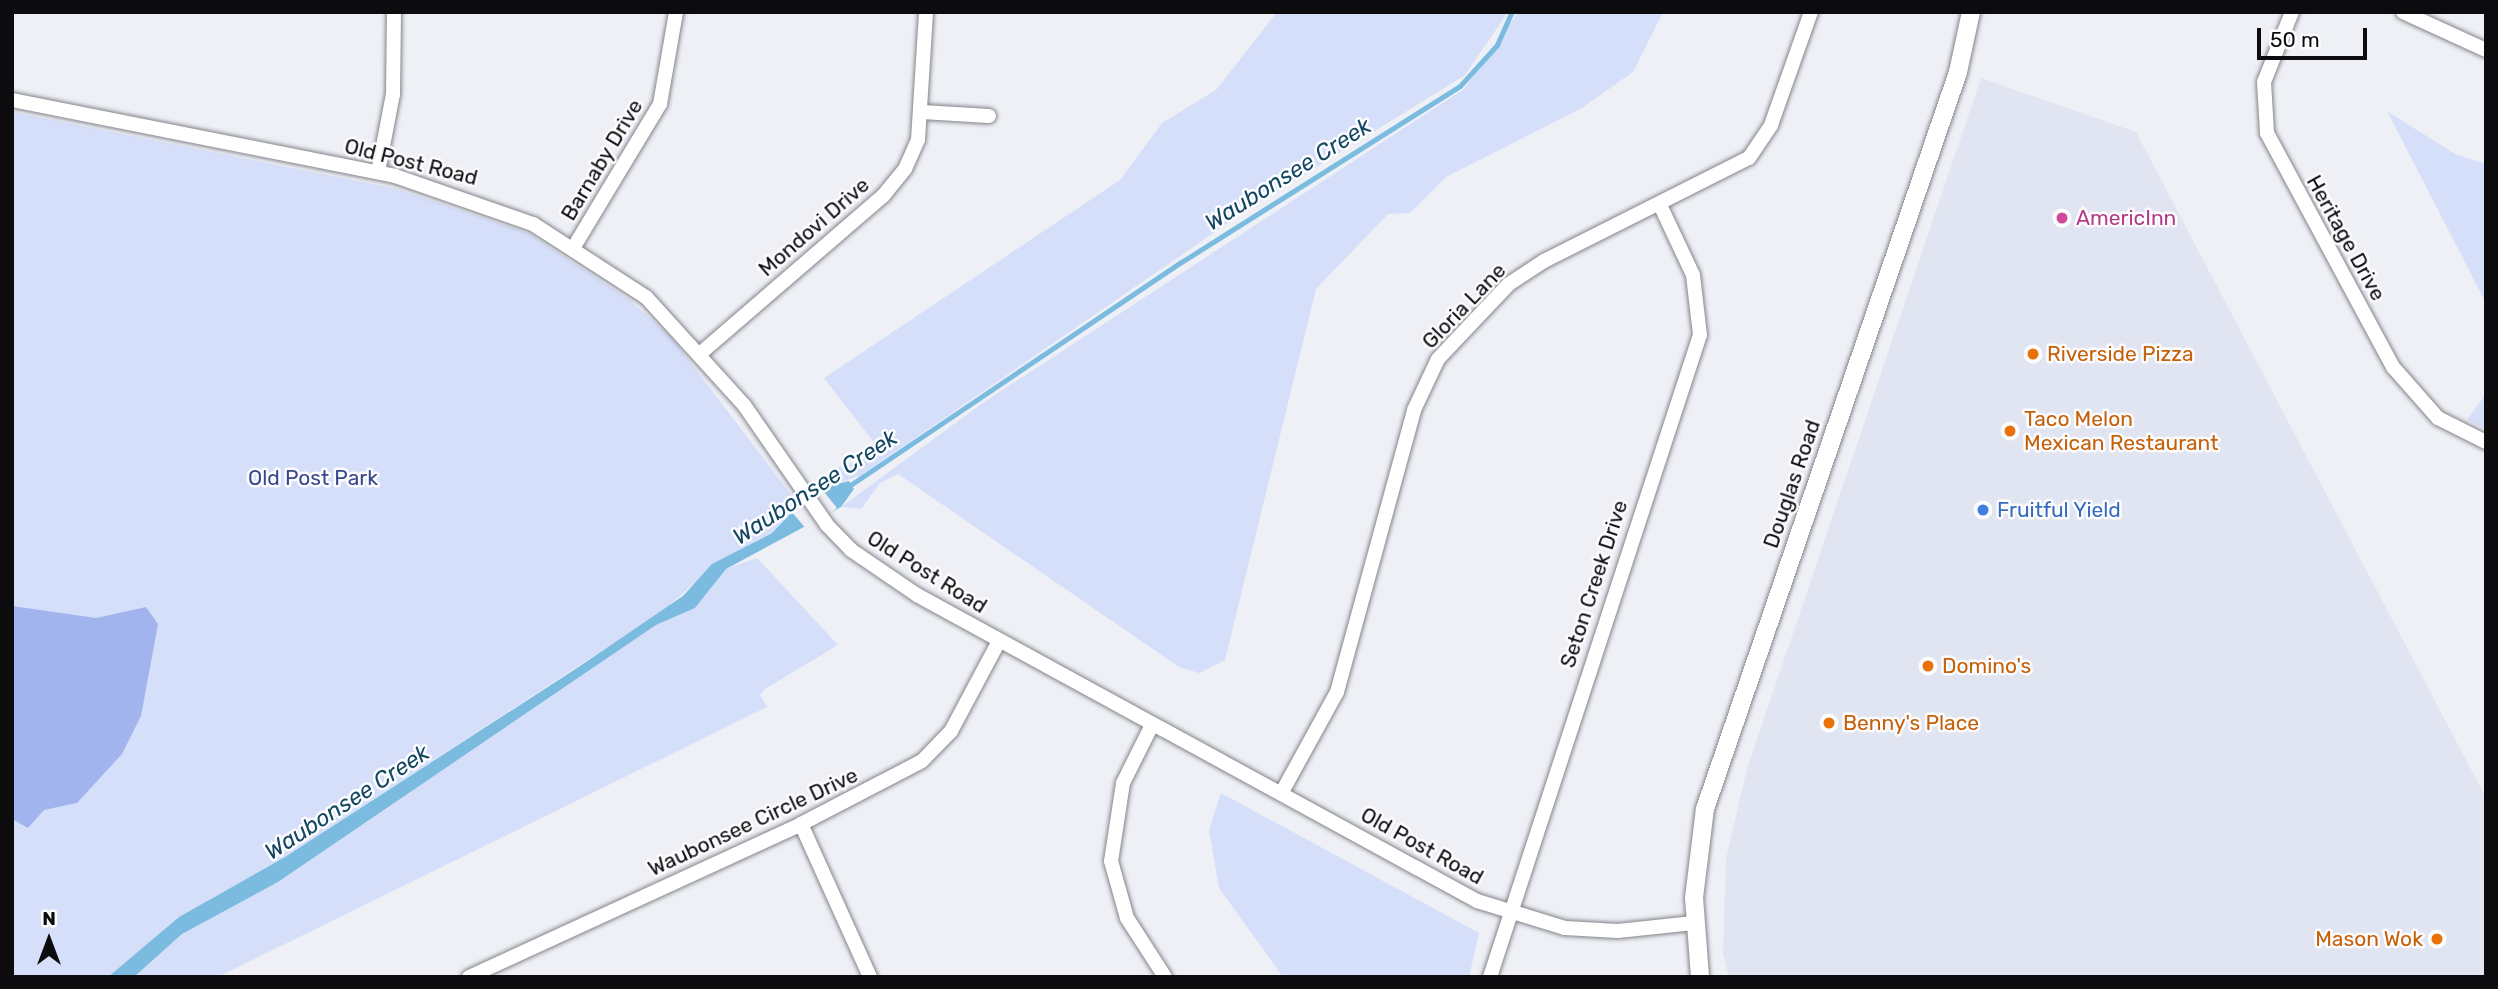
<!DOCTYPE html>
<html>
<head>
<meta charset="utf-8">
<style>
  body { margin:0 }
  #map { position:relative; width:2498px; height:989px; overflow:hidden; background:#eef0f6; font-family:Rubik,sans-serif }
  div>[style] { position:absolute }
  .built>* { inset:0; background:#e1e5f2 }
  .green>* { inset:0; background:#d6dffa }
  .forest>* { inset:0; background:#a2b4ed }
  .water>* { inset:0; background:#7bbbe0 }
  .pier>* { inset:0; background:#eef0f6 }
  .stream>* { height:4.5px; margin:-2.25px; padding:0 2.25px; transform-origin:2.25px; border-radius:2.25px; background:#7bbbe0 }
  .roads { filter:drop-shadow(0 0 2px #83858a) drop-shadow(0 0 2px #83858a) }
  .minor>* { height:14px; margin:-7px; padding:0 7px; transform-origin:7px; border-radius:7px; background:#fff }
  .tertiary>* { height:18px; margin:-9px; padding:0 9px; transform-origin:9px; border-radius:9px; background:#fff }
  .dots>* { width:19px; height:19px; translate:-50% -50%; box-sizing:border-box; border:4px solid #fdfdff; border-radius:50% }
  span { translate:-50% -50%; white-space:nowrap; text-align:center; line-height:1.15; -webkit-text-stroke:5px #fdfdff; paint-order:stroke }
  .street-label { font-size:21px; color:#0c0c0e }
  .hotel-label { font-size:21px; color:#b23c85 }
  .left { translate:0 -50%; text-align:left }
  .food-label { font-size:21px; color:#c56008 }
  .right { translate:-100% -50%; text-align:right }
  .park-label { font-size:21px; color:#38488c }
  .shop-label { font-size:21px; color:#366cbe }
  .water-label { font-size:23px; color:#134761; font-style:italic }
  .frame { position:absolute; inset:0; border:14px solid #0c0c0e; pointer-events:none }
  .north { position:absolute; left:14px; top:905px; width:70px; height:70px; -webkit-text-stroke:5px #fdfdff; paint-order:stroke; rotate:0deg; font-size:19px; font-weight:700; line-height:28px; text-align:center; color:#0c0c0e }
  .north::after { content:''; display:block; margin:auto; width:24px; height:32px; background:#0c0c0e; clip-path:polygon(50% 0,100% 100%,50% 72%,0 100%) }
  .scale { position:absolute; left:2257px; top:28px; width:110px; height:32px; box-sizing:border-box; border:4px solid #0c0c0e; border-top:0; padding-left:9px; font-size:21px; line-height:24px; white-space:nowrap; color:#0c0c0e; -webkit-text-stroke:5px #fdfdff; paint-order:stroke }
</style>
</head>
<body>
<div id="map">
  <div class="built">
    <div style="clip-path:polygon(1981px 78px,2136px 132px,2486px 798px,2486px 977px,1729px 977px,1723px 954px,1726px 858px,1747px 769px)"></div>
  </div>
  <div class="green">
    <div style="clip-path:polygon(1277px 12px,1508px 12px,1465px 75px,1244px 212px,860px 476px,829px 486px,829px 471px,865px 458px,876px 445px,824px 378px,1120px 180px,1162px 123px,1216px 90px)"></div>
    <div style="clip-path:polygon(1518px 12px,1663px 12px,1633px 72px,1582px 108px,1446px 177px,1410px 213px,1388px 214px,1316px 289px,1225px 660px,1199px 673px,1179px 667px,898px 474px,880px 483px,861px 509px,841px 507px,984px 402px,1464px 89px)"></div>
    <div style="clip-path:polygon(2387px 111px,2455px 154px,2486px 164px,2486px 303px)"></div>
    <div style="clip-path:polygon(12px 112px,397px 189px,528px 233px,630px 300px,671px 337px,799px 505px,783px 526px,718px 562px,664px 610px,285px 857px,179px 917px,108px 977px,12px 977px)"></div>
    <div style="clip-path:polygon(2486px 394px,2486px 429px,2467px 420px)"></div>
    <div style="clip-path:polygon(757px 558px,838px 645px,765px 689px,760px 695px,767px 707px,218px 977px,134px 977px,182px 934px,278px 882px,656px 625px,695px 608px,726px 569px)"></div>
    <div style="clip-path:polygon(1221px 793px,1479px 933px,1469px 977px,1283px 977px,1219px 888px,1209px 830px)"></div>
  </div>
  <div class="forest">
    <div style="clip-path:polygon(12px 606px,96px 618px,146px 607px,158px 624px,141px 716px,122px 754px,77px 803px,44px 810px,28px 828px,12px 819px)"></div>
  </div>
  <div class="water">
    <div style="clip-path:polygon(849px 481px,854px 489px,841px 507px,726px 569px,695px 608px,656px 625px,278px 882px,182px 934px,134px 977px,108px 977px,179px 917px,285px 857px,577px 668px,683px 596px,712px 564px,772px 533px,799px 505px,829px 486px)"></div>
  </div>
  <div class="pier">
    <div style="clip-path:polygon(821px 488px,837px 508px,807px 530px,791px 511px)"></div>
  </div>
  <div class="stream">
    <div style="left:849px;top:486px;width:399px;rotate:-34deg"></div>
    <div style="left:1180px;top:263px;width:331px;rotate:-32.3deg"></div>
    <div style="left:1460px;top:86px;width:55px;rotate:-47.9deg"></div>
    <div style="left:1497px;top:45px;width:36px;rotate:-66deg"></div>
  </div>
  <div class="roads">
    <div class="minor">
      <div style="left:2292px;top:12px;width:75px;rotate:111.8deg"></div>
      <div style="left:2264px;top:82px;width:51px;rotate:86.6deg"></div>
      <div style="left:2267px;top:133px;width:266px;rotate:61.7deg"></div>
      <div style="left:2393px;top:367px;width:68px;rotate:48.6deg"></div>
      <div style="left:2438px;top:418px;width:54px;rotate:26.6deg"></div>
      <div style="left:2403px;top:12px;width:91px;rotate:24.6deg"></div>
      <div style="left:12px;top:100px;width:390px;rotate:11.2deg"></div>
      <div style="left:395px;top:176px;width:146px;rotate:19.2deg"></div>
      <div style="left:533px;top:224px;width:135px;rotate:32.9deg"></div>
      <div style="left:646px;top:297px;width:146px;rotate:47.8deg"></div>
      <div style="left:744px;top:405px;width:146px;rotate:55.3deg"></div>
      <div style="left:827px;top:525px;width:35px;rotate:46deg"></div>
      <div style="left:851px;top:550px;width:80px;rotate:34.3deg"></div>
      <div style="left:917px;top:595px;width:638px;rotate:28.65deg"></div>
      <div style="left:1477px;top:901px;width:92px;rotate:17.1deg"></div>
      <div style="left:1565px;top:928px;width:53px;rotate:3.2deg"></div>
      <div style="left:1618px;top:931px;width:76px;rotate:-6deg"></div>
      <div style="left:922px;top:112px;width:67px;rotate:3.4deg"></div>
      <div style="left:378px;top:172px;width:79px;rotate:-79.1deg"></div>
      <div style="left:393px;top:94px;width:82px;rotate:-89.3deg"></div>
      <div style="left:575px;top:245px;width:165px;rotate:-58.9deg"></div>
      <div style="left:660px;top:104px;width:93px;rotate:-80.1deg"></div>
      <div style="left:702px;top:352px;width:239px;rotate:-40.8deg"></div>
      <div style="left:883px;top:196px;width:35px;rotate:-51deg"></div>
      <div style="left:905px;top:169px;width:32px;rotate:-66deg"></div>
      <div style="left:918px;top:140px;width:128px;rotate:-86.4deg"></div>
      <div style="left:1152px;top:725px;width:65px;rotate:116.6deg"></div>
      <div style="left:1123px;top:783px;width:79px;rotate:98.7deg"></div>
      <div style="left:1111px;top:861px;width:59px;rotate:74.3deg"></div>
      <div style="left:1127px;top:918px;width:70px;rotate:57.2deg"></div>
      <div style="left:1282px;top:792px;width:114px;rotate:-61.2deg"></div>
      <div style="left:1337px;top:692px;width:292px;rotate:-74.7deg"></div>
      <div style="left:1414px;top:410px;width:56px;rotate:-64.8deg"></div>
      <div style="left:1438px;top:359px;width:103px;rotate:-46.6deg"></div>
      <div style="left:1509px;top:284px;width:42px;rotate:-33.3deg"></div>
      <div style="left:1544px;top:261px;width:229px;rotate:-26.7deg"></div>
      <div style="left:1749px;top:158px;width:40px;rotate:-56deg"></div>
      <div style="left:1771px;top:125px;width:120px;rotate:-70.5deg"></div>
      <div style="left:801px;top:824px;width:168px;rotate:65.7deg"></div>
      <div style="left:469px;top:977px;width:366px;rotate:-24.7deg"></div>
      <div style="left:801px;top:824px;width:136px;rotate:-27.5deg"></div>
      <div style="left:922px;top:761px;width:42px;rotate:-46deg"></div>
      <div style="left:951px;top:731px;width:102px;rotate:-61.9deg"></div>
      <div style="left:1490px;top:977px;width:675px;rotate:-71.89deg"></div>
      <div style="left:1700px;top:335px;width:60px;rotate:-96.7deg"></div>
      <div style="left:1693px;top:275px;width:75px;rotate:-115.2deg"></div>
    </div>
    <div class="tertiary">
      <div style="left:1700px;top:977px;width:79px;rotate:-94.3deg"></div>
      <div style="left:1694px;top:898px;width:90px;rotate:-83deg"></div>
      <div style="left:1705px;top:809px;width:779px;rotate:-71.05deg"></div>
      <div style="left:1958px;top:72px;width:61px;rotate:-77.8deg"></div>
    </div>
  </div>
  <div class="dots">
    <div style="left:2062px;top:218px;background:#d1479c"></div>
    <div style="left:2033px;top:354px;background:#e8710a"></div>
    <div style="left:2010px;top:431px;background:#e8710a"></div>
    <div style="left:1983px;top:510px;background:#3f7fe0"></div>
    <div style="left:1928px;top:666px;background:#e8710a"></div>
    <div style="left:1829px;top:723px;background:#e8710a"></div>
    <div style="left:2437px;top:939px;background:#e8710a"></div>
  </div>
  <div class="street-label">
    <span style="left:602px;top:160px;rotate:-59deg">Barnaby Drive</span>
    <span style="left:411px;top:162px;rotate:14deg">Old Post Road</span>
    <span style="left:814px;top:227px;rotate:-41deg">Mondovi Drive</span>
    <span style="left:2346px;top:238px;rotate:61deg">Heritage Drive</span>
    <span style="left:1464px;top:306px;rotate:-46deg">Gloria Lane</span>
    <span style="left:1792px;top:484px;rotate:-71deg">Douglas Road</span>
    <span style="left:927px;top:572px;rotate:32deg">Old Post Road</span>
    <span style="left:1594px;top:584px;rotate:-72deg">Seton Creek Drive</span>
    <span style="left:753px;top:822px;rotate:-25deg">Waubonsee Circle Drive</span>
    <span style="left:1422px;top:846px;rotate:29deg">Old Post Road</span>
  </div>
  <div class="hotel-label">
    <span class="left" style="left:2076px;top:218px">AmericInn</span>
  </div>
  <div class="food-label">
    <span class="left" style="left:2047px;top:354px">Riverside Pizza</span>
    <span class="left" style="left:2024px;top:431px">Taco Melon<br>Mexican Restaurant</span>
    <span class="left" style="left:1942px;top:666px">Domino's</span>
    <span class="left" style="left:1843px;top:723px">Benny's Place</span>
    <span class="right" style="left:2423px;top:939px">Mason Wok</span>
  </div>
  <div class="park-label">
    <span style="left:313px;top:478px">Old Post Park</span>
  </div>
  <div class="shop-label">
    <span class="left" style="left:1997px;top:510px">Fruitful Yield</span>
  </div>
  <div class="water-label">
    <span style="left:1288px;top:174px;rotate:-32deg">Waubonsee Creek</span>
    <span style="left:815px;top:487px;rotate:-33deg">Waubonsee Creek</span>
    <span style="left:347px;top:802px;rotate:-33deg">Waubonsee Creek</span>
  </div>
  <div class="frame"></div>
  <div class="north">N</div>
  <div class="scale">50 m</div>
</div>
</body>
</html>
